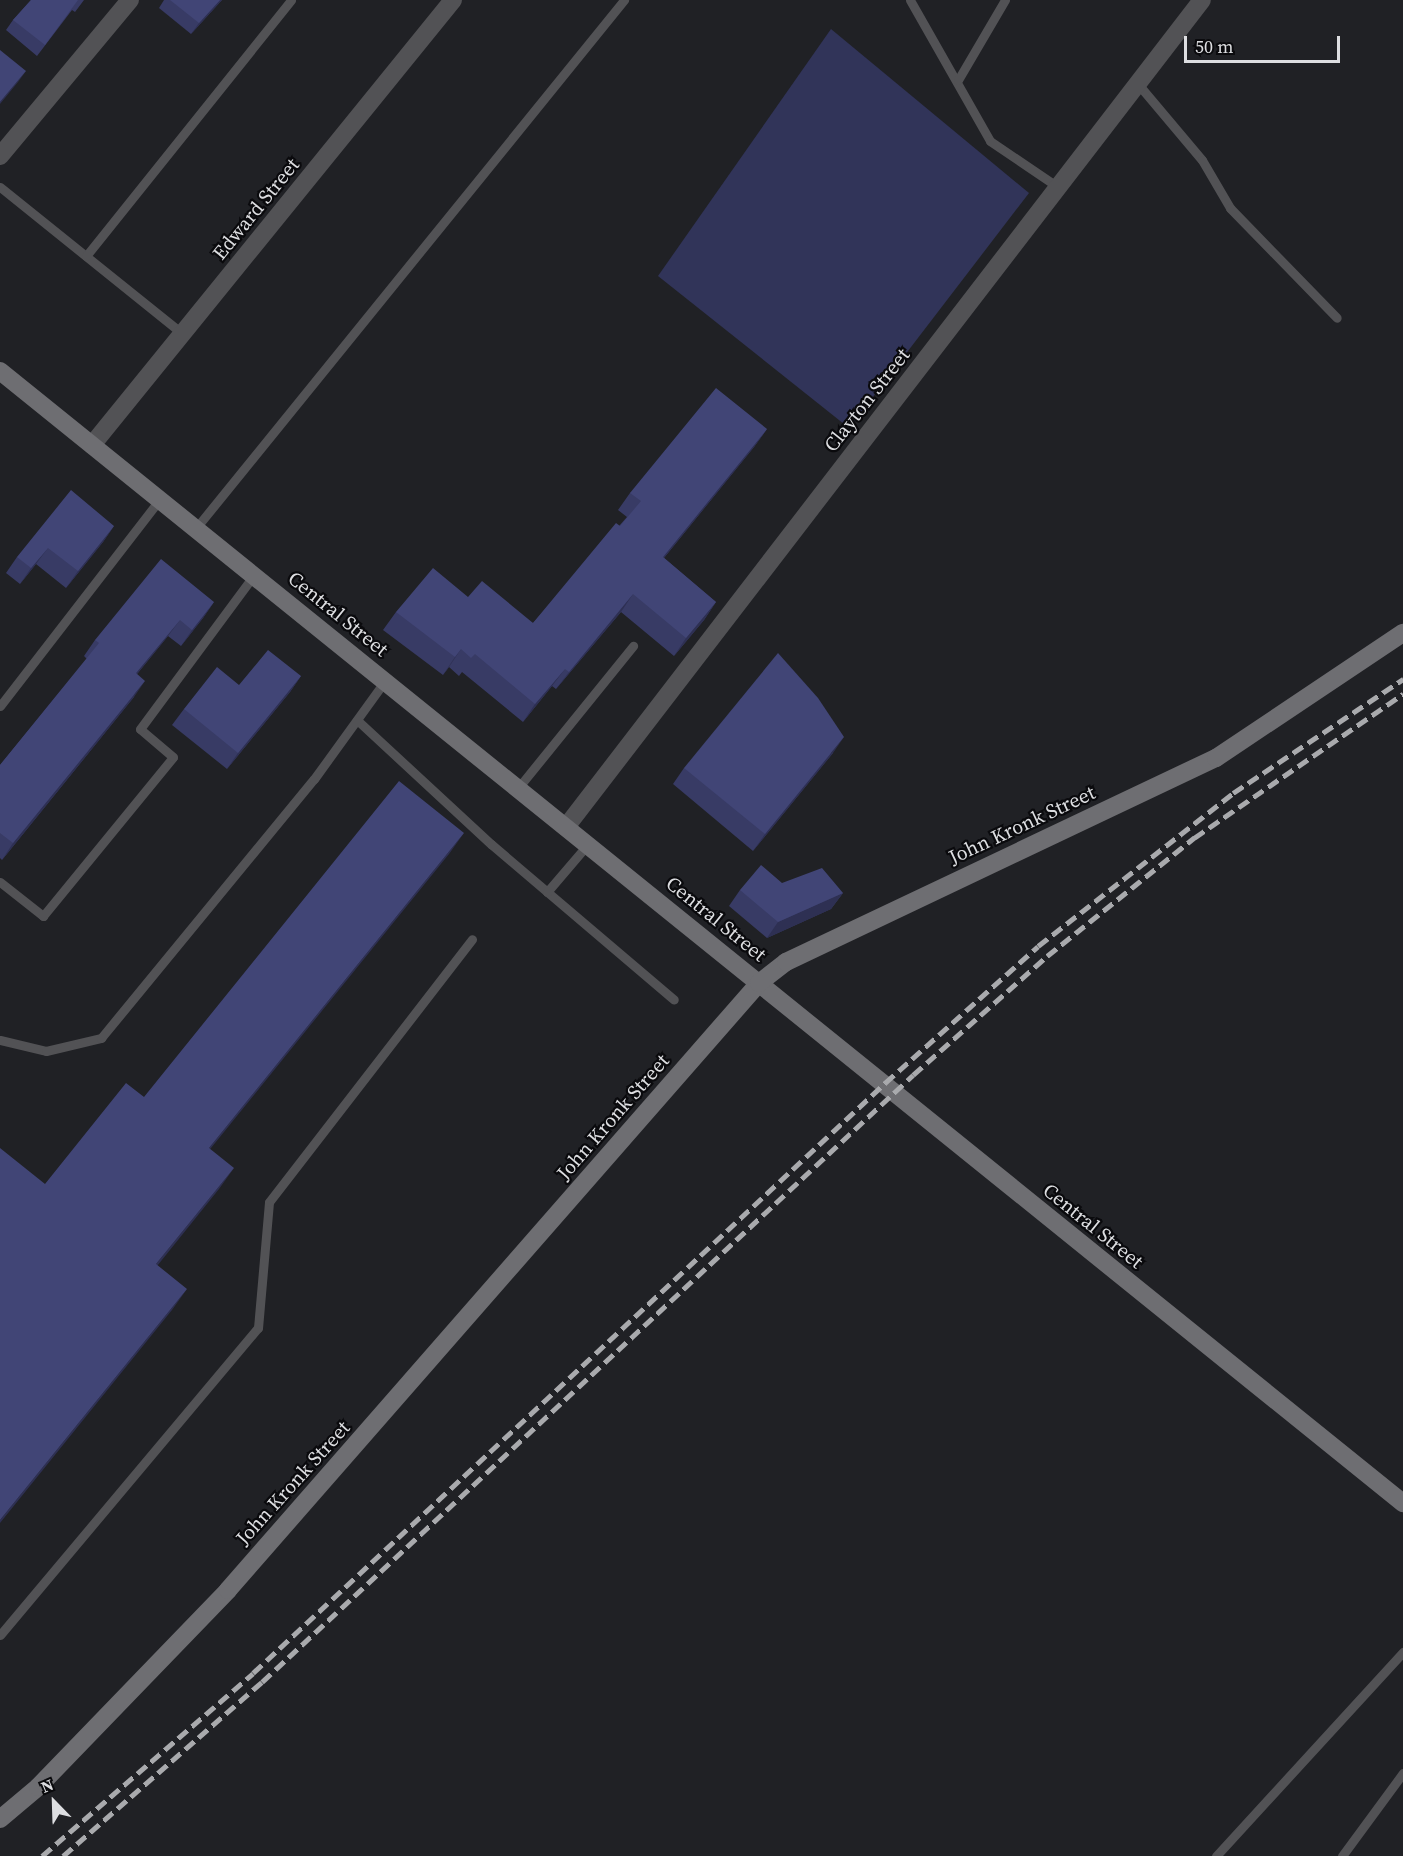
<!DOCTYPE html>
<html>
<head>
<meta charset="utf-8">
<style>
  body { margin:0 }
  #map { position:relative; width:1403px; height:1856px; overflow:hidden; background:#202125; font-family:"Source Serif 4",serif }
  div>[style] { position:absolute }
  .green>* { inset:0; background:#313459 }
  .lane>* { height:9px; margin:-4.5px; padding:0 4.5px; transform-origin:4.5px; border-radius:4.5px; background:#525255 }
  .street>* { height:18px; margin:-9px; padding:0 9px; transform-origin:9px; border-radius:9px; background:#525255 }
  .secondary>* { height:18px; margin:-9px; padding:0 9px; transform-origin:9px; border-radius:9px; background:#6e6e72 }
  .rail>* { height:4.5px; margin-top:-2.25px; transform-origin:0; background:repeating-linear-gradient(90deg,#a9aaad 0 12px,transparent 0 18px) }
  .wall>* { inset:0; background:#383b65 }
  .shaded-wall>* { inset:0; background:#2e3053 }
  .building>* { inset:0; background:#414576 }
  span { translate:-50% -50%; white-space:nowrap; text-align:center; line-height:1.15; -webkit-text-stroke:4.5px #0a0a0d; paint-order:stroke }
  .street-label { font-size:20px; color:#dddee1 }
  .north { position:absolute; left:24px; top:1772px; width:60px; height:60px; -webkit-text-stroke:4px #0a0a0d; paint-order:stroke; rotate:337deg; font-size:16px; font-weight:700; line-height:24px; text-align:center; color:#dddee1 }
  .north::after { content:''; display:block; margin:auto; width:21px; height:27px; background:#dddee1; clip-path:polygon(50% 0,100% 100%,50% 72%,0 100%) }
  .scale { position:absolute; left:1184px; top:36px; width:156px; height:27px; box-sizing:border-box; border:3px solid #dddee1; border-top:0; padding-left:8px; font-size:18px; line-height:21px; white-space:nowrap; color:#dddee1; -webkit-text-stroke:4px #0a0a0d; paint-order:stroke }
</style>
</head>
<body>
<div id="map">
  <div class="green">
    <div style="clip-path:polygon(831px 29px,1029px 193px,849px 428px,658px 276px)"></div>
  </div>
  <div class="lane">
    <div style="left:910px;top:0;width:162px;rotate:60.4deg"></div>
    <div style="left:990px;top:141px;width:82px;rotate:34.1deg"></div>
    <div style="left:958px;top:80px;width:93px;rotate:-59.6deg"></div>
    <div style="left:1138px;top:84px;width:99px;rotate:49.9deg"></div>
    <div style="left:1202px;top:160px;width:56px;rotate:59.7deg"></div>
    <div style="left:1230px;top:208px;width:153px;rotate:45.8deg"></div>
    <div style="left:0;top:187px;width:236px;rotate:38.8deg"></div>
    <div style="left:86px;top:256px;width:328px;rotate:-51.3deg"></div>
    <div style="left:196px;top:528px;width:680px;rotate:-50.97deg"></div>
    <div style="left:0;top:706px;width:262px;rotate:-52.3deg"></div>
    <div style="left:357px;top:720px;width:183px;rotate:42.8deg"></div>
    <div style="left:491px;top:844px;width:240px;rotate:40.4deg"></div>
    <div style="left:518px;top:788px;width:183px;rotate:-51deg"></div>
    <div style="left:0;top:882px;width:55px;rotate:38.3deg"></div>
    <div style="left:43px;top:916px;width:205px;rotate:-50.7deg"></div>
    <div style="left:173px;top:757px;width:43px;rotate:-139.7deg"></div>
    <div style="left:140px;top:729px;width:192px;rotate:-53.5deg"></div>
    <div style="left:547px;top:892px;width:63px;rotate:-49.5deg"></div>
    <div style="left:0;top:1040px;width:47px;rotate:13.4deg"></div>
    <div style="left:46px;top:1051px;width:57px;rotate:-13.3deg"></div>
    <div style="left:101px;top:1038px;width:335px;rotate:-50.6deg"></div>
    <div style="left:314px;top:779px;width:121px;rotate:-54.1deg"></div>
    <div style="left:0;top:1635px;width:401px;rotate:-50deg"></div>
    <div style="left:258px;top:1328px;width:126px;rotate:-85deg"></div>
    <div style="left:269px;top:1202px;width:332px;rotate:-52.3deg"></div>
    <div style="left:1216px;top:1856px;width:277px;rotate:-47.5deg"></div>
    <div style="left:1342px;top:1856px;width:103px;rotate:-53.7deg"></div>
  </div>
  <div class="street">
    <div style="left:0;top:156px;width:203px;rotate:-50.2deg"></div>
    <div style="left:92px;top:445px;width:573px;rotate:-50.95deg"></div>
    <div style="left:566px;top:827px;width:1043px;rotate:-52.44deg"></div>
  </div>
  <div class="secondary">
    <div style="left:0;top:371px;width:1803px;rotate:38.9deg"></div>
    <div style="left:0;top:1819px;width:50px;rotate:-40.1deg"></div>
    <div style="left:38px;top:1787px;width:274px;rotate:-46deg"></div>
    <div style="left:228px;top:1590px;width:806px;rotate:-48.82deg"></div>
    <div style="left:759px;top:983px;width:34px;rotate:-38deg"></div>
    <div style="left:786px;top:962px;width:476px;rotate:-25.4deg"></div>
    <div style="left:1216px;top:758px;width:225px;rotate:-33.8deg"></div>
  </div>
  <div class="rail">
    <div style="left:42px;top:1856px;width:279px;rotate:-40.9deg"></div>
    <div style="left:253px;top:1673px;width:865px;rotate:-43.03deg"></div>
    <div style="left:885px;top:1083px;width:205px;rotate:-41.8deg"></div>
    <div style="left:1038px;top:946px;width:248px;rotate:-38.1deg"></div>
    <div style="left:1233px;top:793px;width:205px;rotate:-33.8deg"></div>
    <div style="left:63px;top:1856px;width:264px;rotate:-41.2deg"></div>
    <div style="left:262px;top:1682px;width:890px;rotate:-43deg"></div>
    <div style="left:913px;top:1075px;width:179px;rotate:-41.6deg"></div>
    <div style="left:1047px;top:956px;width:189px;rotate:-38.8deg"></div>
    <div style="left:1194px;top:838px;width:254px;rotate:-34.6deg"></div>
  </div>
  <div class="wall">
    <div style="clip-path:polygon(31px 0,84px 0,75px 12px,72px 10px,37px 56px,6px 30px,13px 20px)"></div>
    <div style="clip-path:polygon(164px 0,222px 0,191px 34px,159px 8px)"></div>
    <div style="clip-path:polygon(767px 429px,754px 447px,664px 558px,716px 602px,704px 620px,674px 656px,621px 612px,556px 689px,552px 686px,523px 722px,462px 672px,459px 676px,449px 667px,443px 675px,383px 630px,396px 612px,468px 597px,533px 623px,627px 517px,618px 510px,630px 493px)"></div>
    <div style="clip-path:polygon(114px 526px,103px 542px,66px 588px,36px 564px,20px 584px,6px 573px,17px 557px)"></div>
    <div style="clip-path:polygon(214px 602px,203px 618px,181px 646px,168px 636px,137px 674px,134px 697px,2px 860px,0 858px,0 765px,87px 659px,84px 656px,95px 640px)"></div>
    <div style="clip-path:polygon(301px 676px,290px 692px,227px 769px,172px 725px,184px 709px,239px 685px)"></div>
    <div style="clip-path:polygon(833px 753px,753px 851px,673px 784px,684px 768px)"></div>
    <div style="clip-path:polygon(782px 883px,843px 893px,831px 909px,767px 938px,729px 906px,740px 890px)"></div>
  </div>
  <div class="shaded-wall">
    <div style="clip-path:polygon(220px 0,222px 0,191px 34px,199px 23px)"></div>
    <div style="clip-path:polygon(26px 71px,18px 82px,0 104px,0 102px)"></div>
    <div style="clip-path:polygon(767px 429px,754px 447px,650px 575px,663px 557px)"></div>
    <div style="clip-path:polygon(114px 526px,103px 542px,66px 588px,78px 571px)"></div>
    <div style="clip-path:polygon(48px 548px,36px 564px,20px 584px,31px 568px)"></div>
    <div style="clip-path:polygon(633px 594px,621px 612px,556px 689px,569px 672px)"></div>
    <div style="clip-path:polygon(214px 602px,203px 618px,181px 646px,192px 630px)"></div>
    <div style="clip-path:polygon(716px 602px,704px 620px,674px 656px,686px 638px)"></div>
    <div style="clip-path:polygon(180px 620px,168px 636px,125px 689px,136px 673px)"></div>
    <div style="clip-path:polygon(461px 649px,449px 667px,443px 675px,455px 657px)"></div>
    <div style="clip-path:polygon(565px 669px,552px 686px,523px 722px,535px 704px)"></div>
    <div style="clip-path:polygon(301px 676px,290px 692px,227px 769px,238px 753px)"></div>
    <div style="clip-path:polygon(145px 681px,134px 697px,2px 860px,13px 843px)"></div>
    <div style="clip-path:polygon(844px 737px,833px 753px,753px 851px,765px 834px)"></div>
    <div style="clip-path:polygon(464px 833px,449px 854px,194px 1169px,209px 1148px)"></div>
    <div style="clip-path:polygon(843px 893px,831px 909px,767px 938px,778px 922px)"></div>
    <div style="clip-path:polygon(234px 1168px,219px 1189px,141px 1286px,156px 1264px)"></div>
    <div style="clip-path:polygon(187px 1289px,172px 1310px,0 1523px,0 1520px)"></div>
  </div>
  <div class="building">
    <div style="clip-path:polygon(31px 0,78px 0,45px 45px,13px 20px)"></div>
    <div style="clip-path:polygon(170px 0,220px 0,199px 23px)"></div>
    <div style="clip-path:polygon(0 50px,26px 71px,0 102px)"></div>
    <div style="clip-path:polygon(716px 388px,767px 429px,663px 557px,716px 602px,686px 638px,633px 594px,569px 672px,565px 669px,535px 704px,475px 654px,471px 658px,461px 649px,455px 657px,396px 612px,433px 568px,468px 597px,482px 581px,533px 623px,616px 523px,620px 526px,641px 501px,630px 493px)"></div>
    <div style="clip-path:polygon(71px 490px,114px 526px,78px 571px,48px 548px,31px 568px,17px 557px)"></div>
    <div style="clip-path:polygon(161px 559px,214px 602px,192px 630px,180px 620px,136px 673px,145px 681px,13px 843px,0 833px,0 765px,99px 643px,95px 640px)"></div>
    <div style="clip-path:polygon(268px 650px,301px 676px,238px 753px,184px 709px,217px 667px,239px 685px)"></div>
    <div style="clip-path:polygon(778px 653px,818px 698px,844px 737px,765px 834px,684px 768px)"></div>
    <div style="clip-path:polygon(399px 781px,464px 833px,209px 1148px,234px 1168px,156px 1264px,187px 1289px,0 1520px,0 1148px,45px 1184px,126px 1083px,144px 1097px)"></div>
    <div style="clip-path:polygon(761px 865px,782px 883px,822px 868px,843px 893px,778px 922px,740px 890px)"></div>
  </div>
  <div class="street-label">
    <span style="left:256px;top:209px;rotate:-51deg">Edward Street</span>
    <span style="left:867px;top:400px;rotate:-52deg">Clayton Street</span>
    <span style="left:338px;top:614px;rotate:39deg">Central Street</span>
    <span style="left:1022px;top:825px;rotate:-25deg">John Kronk Street</span>
    <span style="left:716px;top:919px;rotate:39deg">Central Street</span>
    <span style="left:613px;top:1117px;rotate:-49deg">John Kronk Street</span>
    <span style="left:1093px;top:1226px;rotate:39deg">Central Street</span>
    <span style="left:293px;top:1483px;rotate:-48deg">John Kronk Street</span>
  </div>
  <div class="north">N</div>
  <div class="scale">50 m</div>
</div>
</body>
</html>
